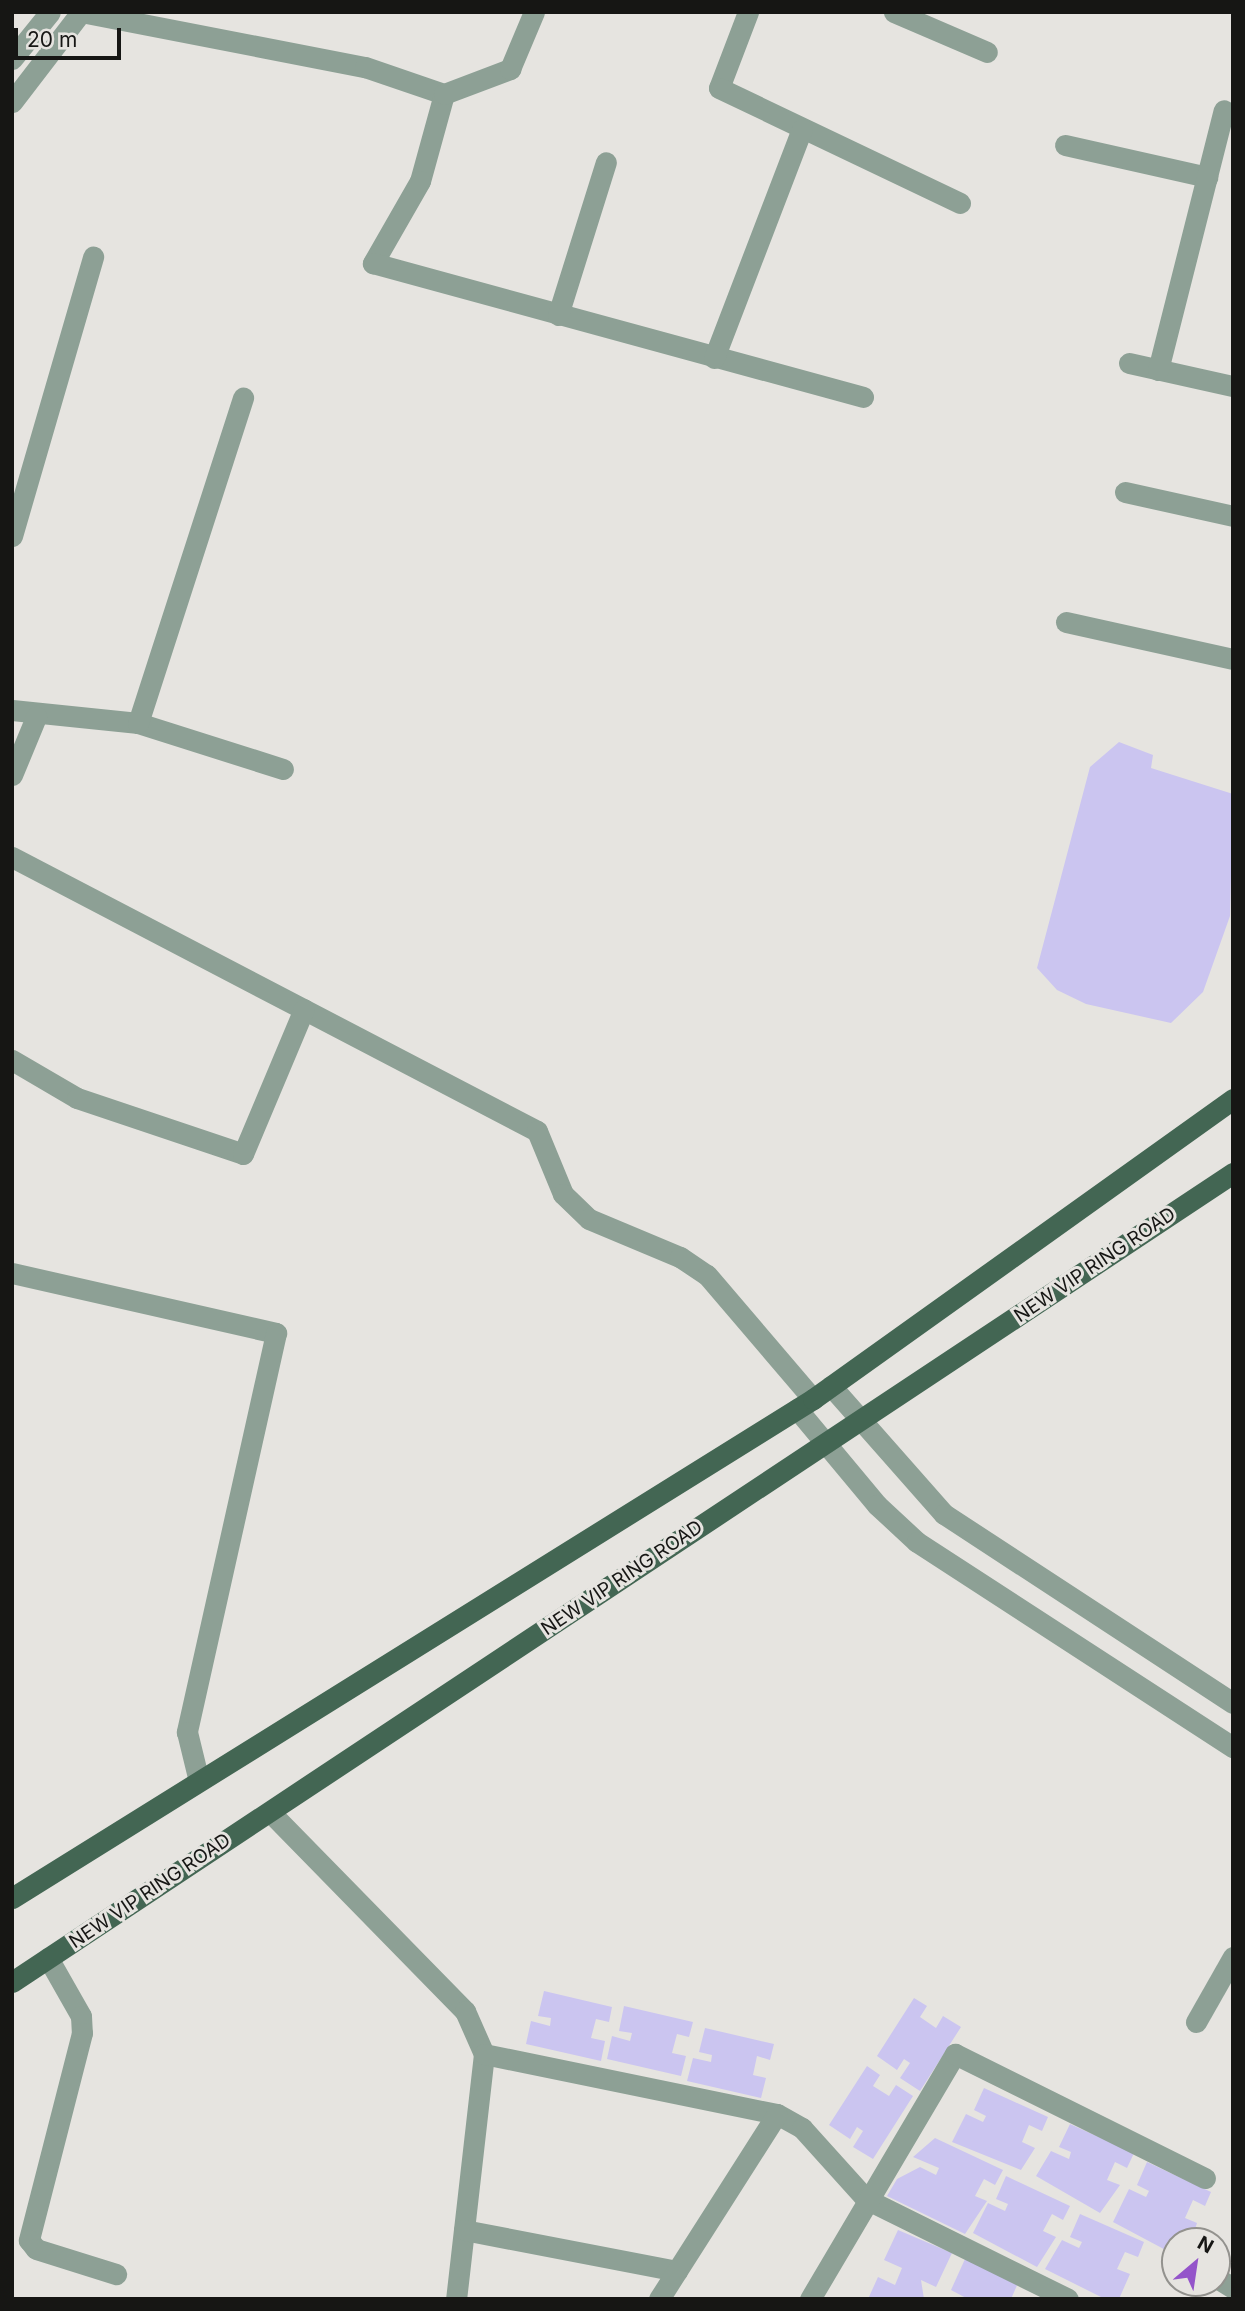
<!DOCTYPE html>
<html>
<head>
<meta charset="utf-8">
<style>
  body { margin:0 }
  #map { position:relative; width:1245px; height:2311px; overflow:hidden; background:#e6e4e0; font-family:Inter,sans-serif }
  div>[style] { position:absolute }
  .building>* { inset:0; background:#cbc5f0 }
  .minor>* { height:21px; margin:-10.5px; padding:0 10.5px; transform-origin:10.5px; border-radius:10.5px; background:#8da095 }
  .major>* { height:21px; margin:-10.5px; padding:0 10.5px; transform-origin:10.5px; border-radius:10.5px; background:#436653 }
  span { translate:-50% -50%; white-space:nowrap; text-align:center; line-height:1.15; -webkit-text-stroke:6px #e6e4e0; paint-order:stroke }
  .street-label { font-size:19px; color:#161614 }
  .frame { position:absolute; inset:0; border:14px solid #161614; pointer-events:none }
  .north { position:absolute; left:1161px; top:2227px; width:70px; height:70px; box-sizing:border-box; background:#e6e4e0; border:2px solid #93928e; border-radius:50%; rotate:29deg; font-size:19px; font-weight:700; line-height:28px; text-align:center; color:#161614 }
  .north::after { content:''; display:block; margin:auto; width:24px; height:32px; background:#9454ca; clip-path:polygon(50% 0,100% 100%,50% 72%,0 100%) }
  .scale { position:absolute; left:14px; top:28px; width:107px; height:32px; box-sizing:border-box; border:4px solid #161614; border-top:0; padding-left:9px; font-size:21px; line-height:24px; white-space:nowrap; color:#161614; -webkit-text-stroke:5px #e6e4e0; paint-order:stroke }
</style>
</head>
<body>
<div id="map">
  <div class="building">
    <div style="clip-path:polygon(1119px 742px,1153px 755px,1151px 768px,1233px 794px,1230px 916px,1203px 992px,1171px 1023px,1086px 1004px,1057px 990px,1037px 968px,1090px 767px)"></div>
    <div style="clip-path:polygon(544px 1991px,612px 2007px,609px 2022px,596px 2019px,591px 2038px,605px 2041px,601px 2061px,526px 2044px,531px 2021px,550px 2026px,551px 2018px,538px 2016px)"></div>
    <div style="clip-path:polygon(914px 1998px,927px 2006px,920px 2017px,936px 2028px,943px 2016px,961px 2027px,920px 2091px,900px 2078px,910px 2063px,904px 2059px,897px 2070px,877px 2056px)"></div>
    <div style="clip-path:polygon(624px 2006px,693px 2022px,689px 2037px,677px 2034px,672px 2053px,686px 2056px,681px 2076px,607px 2059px,612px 2036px,630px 2041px,632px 2033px,619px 2031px)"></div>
    <div style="clip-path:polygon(705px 2028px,774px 2044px,770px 2060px,757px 2056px,753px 2075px,766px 2078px,761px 2098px,687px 2081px,693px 2058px,711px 2062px,712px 2055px,699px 2052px)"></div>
    <div style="clip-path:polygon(867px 2066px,880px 2075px,873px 2086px,889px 2096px,896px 2085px,913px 2096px,873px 2159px,853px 2147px,863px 2131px,857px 2127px,850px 2139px,829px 2125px)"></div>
    <div style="clip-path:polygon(984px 2088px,1048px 2117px,1042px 2131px,1029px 2125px,1022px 2142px,1035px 2148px,1021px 2170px,952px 2142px,966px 2114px,983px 2122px,986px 2116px,974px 2110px)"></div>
    <div style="clip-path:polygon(1070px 2124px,1134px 2153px,1127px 2168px,1115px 2162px,1107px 2180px,1120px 2185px,1100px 2213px,1036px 2176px,1051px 2151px,1069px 2159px,1071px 2152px,1059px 2147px)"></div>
    <div style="clip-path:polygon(935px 2138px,1003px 2170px,995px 2185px,984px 2179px,975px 2196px,987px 2201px,965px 2234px,887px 2196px,897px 2179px,920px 2167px,936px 2175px,939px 2168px,913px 2157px)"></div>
    <div style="clip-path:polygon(1147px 2162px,1211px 2192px,1205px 2206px,1193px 2200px,1185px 2218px,1197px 2223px,1191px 2241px,1175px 2241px,1175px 2255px,1113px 2222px,1129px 2189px,1146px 2197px,1149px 2191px,1137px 2185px)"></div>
    <div style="clip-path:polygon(1006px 2176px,1070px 2206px,1063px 2220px,1052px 2214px,1043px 2231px,1056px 2237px,1037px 2267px,973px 2233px,988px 2203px,1005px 2211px,1008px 2204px,996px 2199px)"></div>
    <div style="clip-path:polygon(1080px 2214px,1144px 2242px,1138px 2257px,1125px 2252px,1117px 2269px,1130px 2274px,1119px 2299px,1105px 2299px,1045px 2269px,1062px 2240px,1079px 2248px,1082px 2242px,1070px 2237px)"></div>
    <div style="clip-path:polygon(898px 2230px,952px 2253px,936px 2287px,921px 2280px,924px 2299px,868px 2299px,878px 2277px,895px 2285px,902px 2268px,884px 2260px)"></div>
    <div style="clip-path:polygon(965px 2259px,1018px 2283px,1011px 2299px,968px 2299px,951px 2290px)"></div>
  </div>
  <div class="minor">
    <div style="left:81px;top:12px;width:289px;rotate:11deg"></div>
    <div style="left:365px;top:67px;width:83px;rotate:18.9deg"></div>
    <div style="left:444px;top:94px;width:90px;rotate:105.4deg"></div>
    <div style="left:420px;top:181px;width:95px;rotate:119.8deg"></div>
    <div style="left:373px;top:263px;width:508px;rotate:15.29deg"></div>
    <div style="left:748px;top:12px;width:81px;rotate:110.9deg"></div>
    <div style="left:719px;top:88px;width:267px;rotate:25.5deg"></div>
    <div style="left:894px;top:12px;width:101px;rotate:23.3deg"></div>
    <div style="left:12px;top:59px;width:60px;rotate:-51deg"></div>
    <div style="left:444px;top:94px;width:71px;rotate:-20.7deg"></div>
    <div style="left:510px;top:69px;width:62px;rotate:-67.2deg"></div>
    <div style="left:12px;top:102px;width:113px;rotate:-52.5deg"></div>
    <div style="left:1065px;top:145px;width:146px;rotate:12.7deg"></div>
    <div style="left:558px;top:315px;width:160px;rotate:-72.6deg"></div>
    <div style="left:714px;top:358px;width:245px;rotate:-69deg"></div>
    <div style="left:1129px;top:363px;width:107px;rotate:12.5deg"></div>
    <div style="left:1158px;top:370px;width:268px;rotate:-75.8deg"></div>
    <div style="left:1125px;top:492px;width:111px;rotate:12.5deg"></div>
    <div style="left:12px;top:536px;width:291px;rotate:-73.8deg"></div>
    <div style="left:1066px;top:622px;width:171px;rotate:12.5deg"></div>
    <div style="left:12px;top:710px;width:127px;rotate:5.9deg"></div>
    <div style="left:138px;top:723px;width:152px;rotate:17.6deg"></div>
    <div style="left:138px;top:723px;width:342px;rotate:-72.1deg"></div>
    <div style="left:12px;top:775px;width:63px;rotate:-67.5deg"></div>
    <div style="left:12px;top:857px;width:592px;rotate:27.56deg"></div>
    <div style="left:537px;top:1131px;width:68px;rotate:67.6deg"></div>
    <div style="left:563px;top:1194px;width:36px;rotate:44deg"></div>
    <div style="left:589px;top:1219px;width:99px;rotate:22.7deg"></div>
    <div style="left:680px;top:1257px;width:32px;rotate:34deg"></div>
    <div style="left:707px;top:1275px;width:163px;rotate:49.5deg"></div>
    <div style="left:12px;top:1060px;width:75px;rotate:30.3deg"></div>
    <div style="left:77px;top:1098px;width:175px;rotate:18.6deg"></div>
    <div style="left:243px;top:1154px;width:157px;rotate:-67.2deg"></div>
    <div style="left:12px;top:1273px;width:271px;rotate:12.8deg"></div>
    <div style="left:276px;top:1333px;width:409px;rotate:102.6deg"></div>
    <div style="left:187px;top:1732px;width:46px;rotate:76.3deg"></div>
    <div style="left:831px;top:1386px;width:171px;rotate:48.6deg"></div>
    <div style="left:944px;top:1514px;width:345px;rotate:33.2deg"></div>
    <div style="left:797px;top:1409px;width:125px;rotate:50.2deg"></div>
    <div style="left:877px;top:1505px;width:54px;rotate:42.8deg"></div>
    <div style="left:917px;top:1542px;width:377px;rotate:33deg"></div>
    <div style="left:270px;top:1812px;width:279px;rotate:45.6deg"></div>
    <div style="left:465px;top:2011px;width:47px;rotate:66.2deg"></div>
    <div style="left:484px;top:2054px;width:247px;rotate:96.5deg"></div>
    <div style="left:48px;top:1958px;width:67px;rotate:60.4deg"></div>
    <div style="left:81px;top:2016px;width:17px;rotate:87deg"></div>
    <div style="left:82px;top:2033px;width:214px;rotate:104.4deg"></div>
    <div style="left:29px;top:2240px;width:11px;rotate:52deg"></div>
    <div style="left:36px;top:2249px;width:84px;rotate:17.4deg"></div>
    <div style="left:1196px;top:2022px;width:75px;rotate:-60.4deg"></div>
    <div style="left:484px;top:2054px;width:299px;rotate:11.6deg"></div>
    <div style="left:777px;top:2114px;width:29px;rotate:29deg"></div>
    <div style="left:802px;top:2128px;width:96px;rotate:48deg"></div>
    <div style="left:866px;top:2199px;width:225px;rotate:26.3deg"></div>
    <div style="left:464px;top:2230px;width:217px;rotate:10.9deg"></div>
    <div style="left:1217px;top:2278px;width:19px;rotate:32deg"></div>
    <div style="left:659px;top:2299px;width:219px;rotate:-57.5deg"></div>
    <div style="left:810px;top:2299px;width:285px;rotate:-59.4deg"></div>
    <div style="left:955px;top:2054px;width:279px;rotate:26.4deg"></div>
  </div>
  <div class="major">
    <div style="left:12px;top:1898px;width:944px;rotate:-31.92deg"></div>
    <div style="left:813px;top:1399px;width:516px;rotate:-35.54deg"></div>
    <div style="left:12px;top:1982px;width:1465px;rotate:-33.53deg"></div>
  </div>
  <div class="street-label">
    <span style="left:1095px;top:1265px;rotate:-34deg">NEW VIP RING ROAD</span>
    <span style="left:622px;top:1578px;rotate:-34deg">NEW VIP RING ROAD</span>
    <span style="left:150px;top:1891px;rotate:-34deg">NEW VIP RING ROAD</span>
  </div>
  <div class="frame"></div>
  <div class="north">N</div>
  <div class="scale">20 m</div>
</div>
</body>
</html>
